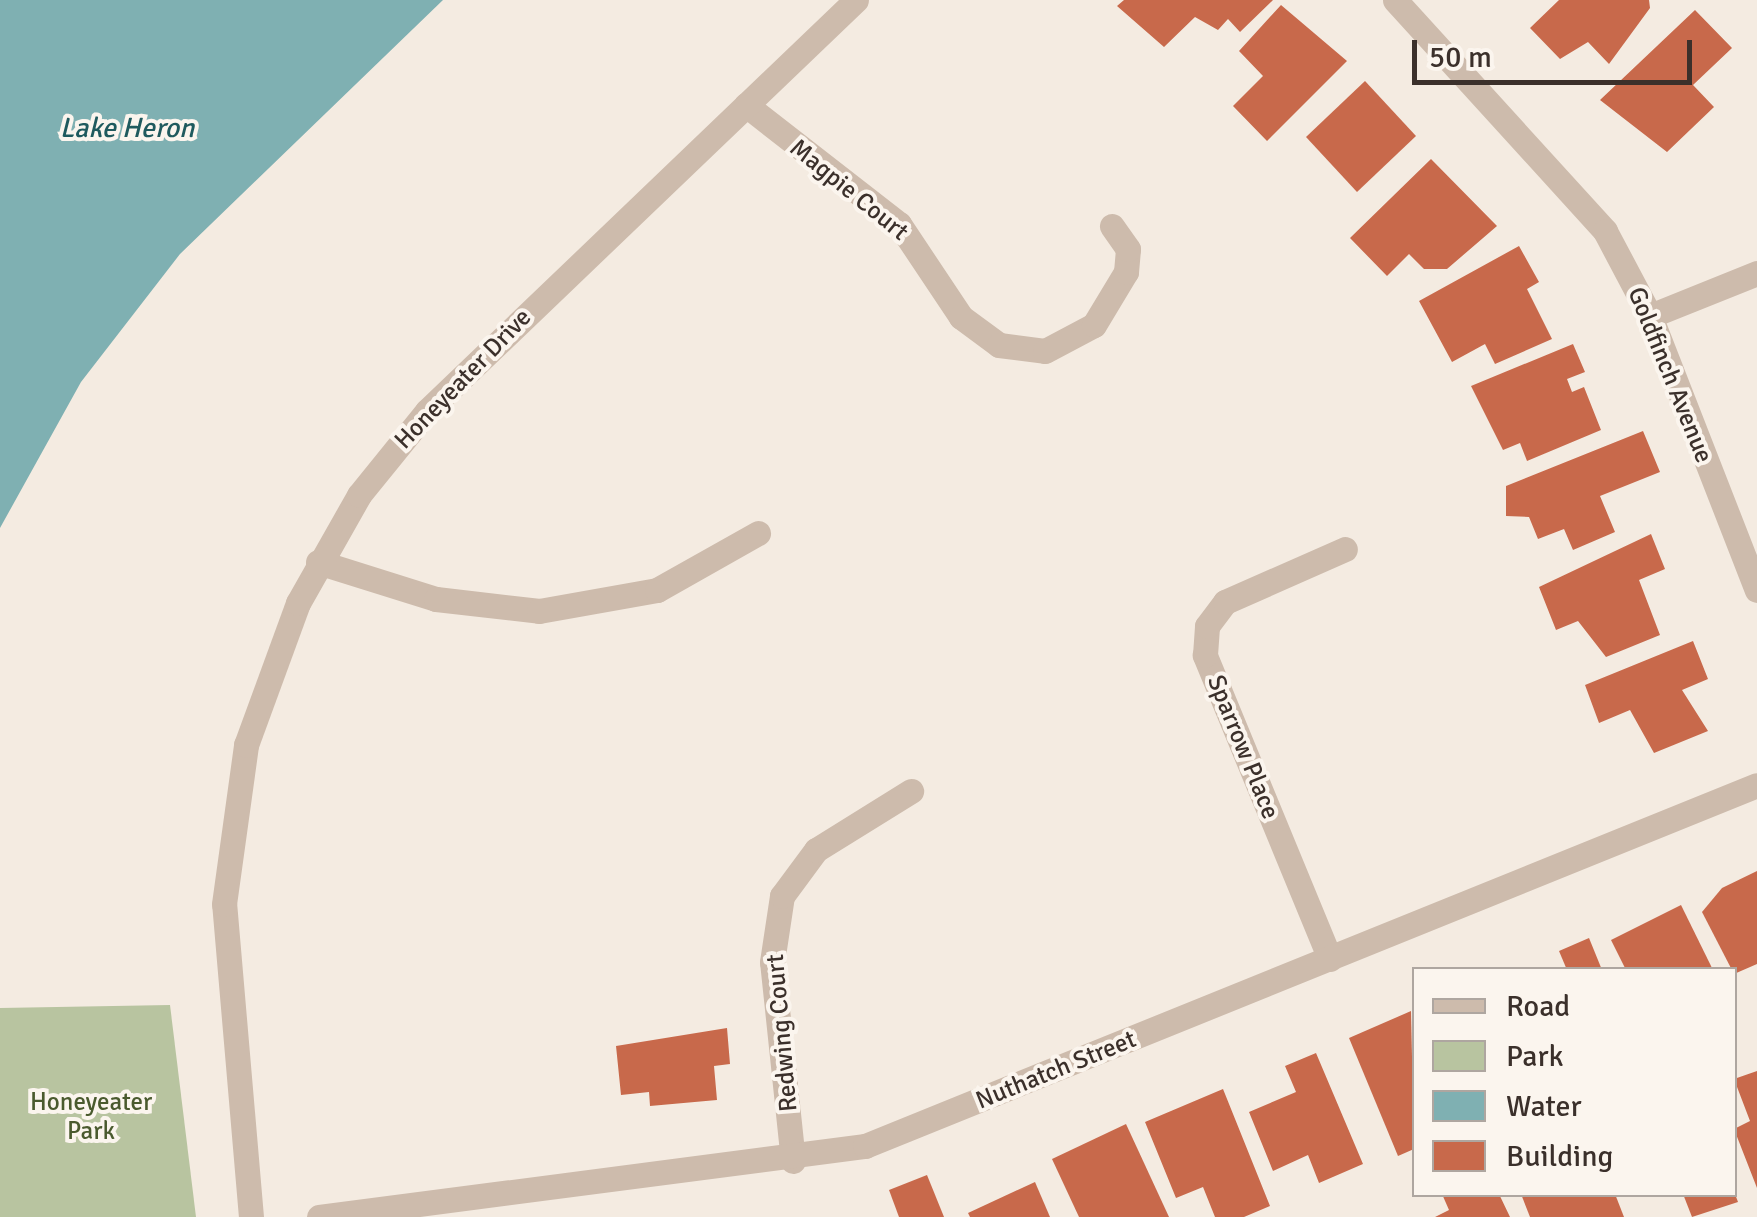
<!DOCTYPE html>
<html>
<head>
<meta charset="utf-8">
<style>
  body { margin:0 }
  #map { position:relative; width:1757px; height:1217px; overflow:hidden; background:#f4ebe1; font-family:Signika,sans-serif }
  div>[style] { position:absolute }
  .green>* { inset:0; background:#b8c4a0 }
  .water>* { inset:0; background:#7fb0b2 }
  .building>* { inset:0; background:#c8694b }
  .minor>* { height:25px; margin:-12.5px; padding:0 12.5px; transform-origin:12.5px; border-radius:12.5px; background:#cdbbac }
  .tertiary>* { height:25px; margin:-12.5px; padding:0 12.5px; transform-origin:12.5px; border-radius:12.5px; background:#cdbbac }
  span { translate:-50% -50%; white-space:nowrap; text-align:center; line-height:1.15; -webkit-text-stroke:8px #fbf5ee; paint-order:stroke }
  .street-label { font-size:25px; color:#3b302b }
  .park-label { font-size:25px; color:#4a5a2e }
  .water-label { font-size:28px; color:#1f5a5e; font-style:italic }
  .legend { position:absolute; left:1412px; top:967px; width:325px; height:230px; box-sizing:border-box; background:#fbf5ee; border:2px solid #aea6a0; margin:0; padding:12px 18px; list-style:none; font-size:30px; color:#3b302b }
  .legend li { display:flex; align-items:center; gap:20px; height:50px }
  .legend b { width:50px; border:2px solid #aea6a0 }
  .scale { position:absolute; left:1412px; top:40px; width:280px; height:45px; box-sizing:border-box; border:5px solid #3b302b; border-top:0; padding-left:12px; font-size:30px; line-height:35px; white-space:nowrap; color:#3b302b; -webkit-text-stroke:8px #fbf5ee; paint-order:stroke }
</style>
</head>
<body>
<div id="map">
  <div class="green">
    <div style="clip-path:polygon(170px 1005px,196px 1217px,0 1217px,0 1008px)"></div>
  </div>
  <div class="water">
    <div style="clip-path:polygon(0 0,443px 0,180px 254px,81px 382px,0 528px)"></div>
  </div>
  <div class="building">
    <div style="clip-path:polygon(1124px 0,1273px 0,1240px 32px,1228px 19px,1218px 30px,1195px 17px,1164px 47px,1117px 6px)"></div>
    <div style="clip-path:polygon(1559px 0,1649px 0,1650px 8px,1609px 64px,1588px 42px,1560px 59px,1530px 28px)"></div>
    <div style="clip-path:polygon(1281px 5px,1347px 61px,1267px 141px,1233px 106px,1263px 76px,1239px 51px)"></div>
    <div style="clip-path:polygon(1695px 10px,1732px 48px,1693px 85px,1714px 107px,1667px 152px,1600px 100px)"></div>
    <div style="clip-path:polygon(1365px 81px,1416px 136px,1357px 192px,1306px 137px)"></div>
    <div style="clip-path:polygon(1431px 159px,1497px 226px,1447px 269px,1424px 269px,1409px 254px,1387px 276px,1350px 238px)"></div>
    <div style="clip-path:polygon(1519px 246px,1539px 282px,1527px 289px,1552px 339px,1495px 364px,1485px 344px,1452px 362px,1419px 301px)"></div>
    <div style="clip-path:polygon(1573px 344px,1585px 372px,1567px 379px,1572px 392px,1584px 387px,1601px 430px,1527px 461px,1520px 443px,1503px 450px,1471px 386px)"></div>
    <div style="clip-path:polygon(1643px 431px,1660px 472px,1600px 496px,1615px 532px,1573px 550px,1564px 529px,1538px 539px,1529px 517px,1506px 516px,1506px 486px)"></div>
    <div style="clip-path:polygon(1651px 534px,1665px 569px,1639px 580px,1660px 635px,1606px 657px,1578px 621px,1556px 630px,1539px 587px)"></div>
    <div style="clip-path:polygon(1693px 641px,1708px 679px,1682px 690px,1708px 731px,1654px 753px,1630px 710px,1599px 723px,1585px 685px)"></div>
    <div style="clip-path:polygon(1757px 871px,1757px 964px,1734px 974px,1702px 912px,1722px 888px)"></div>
    <div style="clip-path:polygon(1681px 905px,1713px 970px,1626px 970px,1611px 940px)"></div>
    <div style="clip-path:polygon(1589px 938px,1602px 970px,1567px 970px,1559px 951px)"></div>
    <div style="clip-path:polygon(1411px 1011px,1414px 1149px,1398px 1156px,1349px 1038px)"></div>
    <div style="clip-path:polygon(727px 1028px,730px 1064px,714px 1066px,717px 1100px,650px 1106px,649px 1092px,621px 1095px,616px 1046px)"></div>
    <div style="clip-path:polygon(1316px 1053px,1363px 1164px,1319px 1183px,1308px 1155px,1273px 1171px,1249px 1112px,1296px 1092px,1285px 1066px)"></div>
    <div style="clip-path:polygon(1757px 1071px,1757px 1188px,1734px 1129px,1750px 1121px,1734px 1079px)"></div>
    <div style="clip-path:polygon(1223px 1089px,1270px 1206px,1244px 1217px,1215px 1217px,1203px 1187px,1176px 1198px,1145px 1122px)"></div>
    <div style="clip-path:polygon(1126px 1124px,1169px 1217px,1079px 1217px,1052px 1159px)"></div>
    <div style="clip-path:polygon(927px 1175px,944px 1217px,899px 1217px,889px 1190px)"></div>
    <div style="clip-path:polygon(1035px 1182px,1050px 1217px,970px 1217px,968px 1213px)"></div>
    <div style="clip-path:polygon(1442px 1194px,1499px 1194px,1510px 1217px,1435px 1217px,1449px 1210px)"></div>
    <div style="clip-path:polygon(1521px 1194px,1615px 1194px,1624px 1217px,1530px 1217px)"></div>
    <div style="clip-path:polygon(1683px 1194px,1735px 1194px,1738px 1202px,1692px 1217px)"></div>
  </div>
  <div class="minor">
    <div style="left:1395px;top:0;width:312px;rotate:47.7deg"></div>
    <div style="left:1605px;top:231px;width:96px;rotate:62.1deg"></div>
    <div style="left:1650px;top:316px;width:294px;rotate:68.7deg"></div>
    <div style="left:746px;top:105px;width:194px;rotate:37.9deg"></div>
    <div style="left:899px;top:224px;width:112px;rotate:56.3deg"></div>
    <div style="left:961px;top:317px;width:47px;rotate:36.4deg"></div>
    <div style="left:999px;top:345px;width:46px;rotate:7.4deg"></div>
    <div style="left:1045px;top:351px;width:55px;rotate:-28deg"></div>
    <div style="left:1094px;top:325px;width:62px;rotate:-58.9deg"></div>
    <div style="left:1126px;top:272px;width:23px;rotate:-85deg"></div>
    <div style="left:1128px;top:249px;width:28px;rotate:-125deg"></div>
    <div style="left:1650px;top:316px;width:115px;rotate:-21.9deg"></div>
    <div style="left:318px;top:562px;width:124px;rotate:17.4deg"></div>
    <div style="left:436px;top:599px;width:104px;rotate:6.6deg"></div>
    <div style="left:539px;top:611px;width:120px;rotate:-10.1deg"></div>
    <div style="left:657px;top:590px;width:116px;rotate:-29.4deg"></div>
    <div style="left:1330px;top:959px;width:329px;rotate:-112.4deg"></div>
    <div style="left:1205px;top:655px;width:29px;rotate:-86deg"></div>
    <div style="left:1207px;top:626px;width:30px;rotate:-53deg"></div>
    <div style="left:1225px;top:602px;width:131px;rotate:-23.8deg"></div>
    <div style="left:793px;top:1161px;width:200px;rotate:-96deg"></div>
    <div style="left:772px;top:962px;width:67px;rotate:-81.4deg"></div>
    <div style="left:782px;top:896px;width:57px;rotate:-53.5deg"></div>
    <div style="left:816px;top:850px;width:112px;rotate:-31.8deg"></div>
    <div style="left:319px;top:1217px;width:551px;rotate:-7.41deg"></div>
    <div style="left:865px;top:1146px;width:962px;rotate:-22.03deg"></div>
  </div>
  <div class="tertiary">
    <div style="left:251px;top:1217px;width:314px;rotate:-94.9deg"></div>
    <div style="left:224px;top:904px;width:161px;rotate:-82.1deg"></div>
    <div style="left:246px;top:745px;width:151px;rotate:-69.9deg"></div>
    <div style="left:298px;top:603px;width:124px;rotate:-60.5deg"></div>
    <div style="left:359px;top:495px;width:108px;rotate:-51deg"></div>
    <div style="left:427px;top:411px;width:594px;rotate:-43.77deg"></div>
  </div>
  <div class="street-label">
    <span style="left:849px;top:190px;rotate:39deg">Magpie Court</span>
    <span style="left:1670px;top:375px;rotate:68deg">Goldfinch Avenue</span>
    <span style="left:463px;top:379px;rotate:-46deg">Honeyeater Drive</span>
    <span style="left:1243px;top:747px;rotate:68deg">Sparrow Place</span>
    <span style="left:782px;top:1033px;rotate:-95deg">Redwing Court</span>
    <span style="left:1056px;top:1070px;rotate:-22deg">Nuthatch Street</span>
  </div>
  <div class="park-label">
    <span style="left:91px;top:1117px">Honeyeater<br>Park</span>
  </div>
  <div class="water-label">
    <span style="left:127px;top:128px">Lake Heron</span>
  </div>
  <ul class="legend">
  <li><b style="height:12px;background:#cdbbac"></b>Road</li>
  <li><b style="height:28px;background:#b8c4a0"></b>Park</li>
  <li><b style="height:28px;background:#7fb0b2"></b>Water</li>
  <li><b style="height:28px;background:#c8694b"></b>Building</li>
  </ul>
  <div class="scale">50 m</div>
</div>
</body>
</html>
